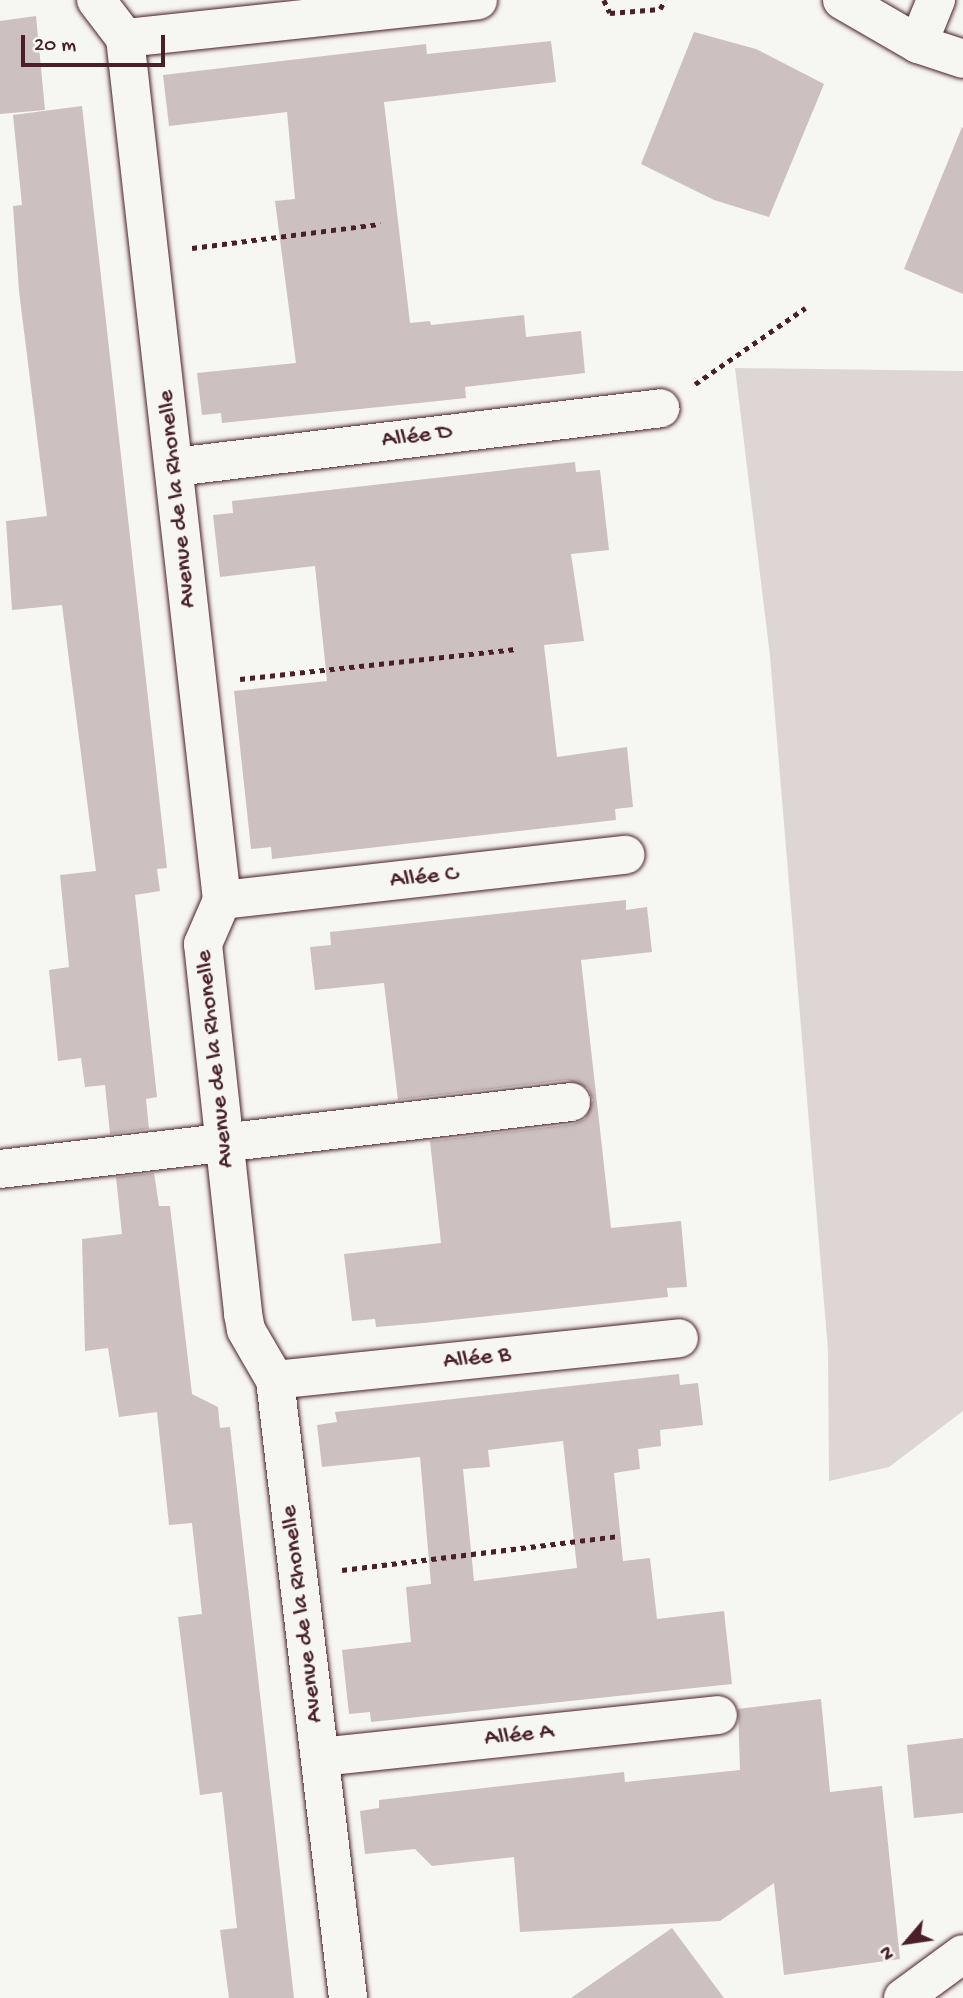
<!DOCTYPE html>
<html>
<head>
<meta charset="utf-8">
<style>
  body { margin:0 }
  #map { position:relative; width:963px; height:1998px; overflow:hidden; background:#f6f6f2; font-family:"Gochi Hand",sans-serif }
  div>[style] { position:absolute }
  .green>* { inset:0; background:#ddd6d5 }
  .building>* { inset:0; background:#ccc1c0 }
  .path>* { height:4.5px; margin-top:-2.25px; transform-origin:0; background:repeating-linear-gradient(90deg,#4a1f2b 0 5px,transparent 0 10px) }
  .roads { filter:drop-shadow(0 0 2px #4a1f2b) drop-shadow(0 0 2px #4a1f2b) }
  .minor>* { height:38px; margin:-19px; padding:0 19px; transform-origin:19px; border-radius:19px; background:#f6f6f2 }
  span { translate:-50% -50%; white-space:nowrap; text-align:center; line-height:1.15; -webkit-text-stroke:5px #f6f6f2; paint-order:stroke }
  .street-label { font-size:24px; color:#4a1f2b }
  .north { position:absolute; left:872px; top:1907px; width:70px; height:70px; -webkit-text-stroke:5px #f6f6f2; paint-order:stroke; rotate:241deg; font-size:19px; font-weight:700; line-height:28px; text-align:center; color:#4a1f2b }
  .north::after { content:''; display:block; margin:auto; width:24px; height:32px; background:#4a1f2b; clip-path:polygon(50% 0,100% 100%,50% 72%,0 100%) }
  .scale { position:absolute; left:21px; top:35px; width:144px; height:32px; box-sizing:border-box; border:4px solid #4a1f2b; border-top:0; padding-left:9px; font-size:21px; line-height:24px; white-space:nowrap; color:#4a1f2b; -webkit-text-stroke:5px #f6f6f2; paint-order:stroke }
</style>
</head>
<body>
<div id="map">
  <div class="green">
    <div style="clip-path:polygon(735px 368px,963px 371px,963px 1411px,889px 1467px,829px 1481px,828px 1350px,770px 656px)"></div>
  </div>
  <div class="building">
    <div style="clip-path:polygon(36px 16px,45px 110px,0 114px,0 21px)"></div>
    <div style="clip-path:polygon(694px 32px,756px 49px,824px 84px,769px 217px,714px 200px,641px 164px)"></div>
    <div style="clip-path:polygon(551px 41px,556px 82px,384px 102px,410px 323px,430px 321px,431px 325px,524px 315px,526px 337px,581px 331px,585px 373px,465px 387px,466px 398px,419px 403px,222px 423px,221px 413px,202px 415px,197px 373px,296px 363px,275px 201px,295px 199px,287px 112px,169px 126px,163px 75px,426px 44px,427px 54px)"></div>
    <div style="clip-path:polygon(82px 106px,167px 868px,157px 869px,160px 891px,135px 895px,157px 1097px,146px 1099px,149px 1129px,110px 1134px,105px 1085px,85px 1087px,81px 1058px,58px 1061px,49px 970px,69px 967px,60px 875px,96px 871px,62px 605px,12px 610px,6px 521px,47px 516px,19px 291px,13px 206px,22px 205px,13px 115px)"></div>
    <div style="clip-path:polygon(962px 127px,963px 128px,963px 294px,904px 269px)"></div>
    <div style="clip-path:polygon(575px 462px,576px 472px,600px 470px,609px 550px,571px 554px,584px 641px,544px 645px,557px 757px,627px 747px,633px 807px,615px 809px,616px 820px,272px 859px,271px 847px,251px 849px,234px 691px,327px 681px,315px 566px,220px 577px,213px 515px,233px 513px,232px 501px)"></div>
    <div style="clip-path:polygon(626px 900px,626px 910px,647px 907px,652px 952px,581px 960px,611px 1228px,681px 1221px,687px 1287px,667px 1288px,668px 1297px,424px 1323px,376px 1327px,375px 1319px,352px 1321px,344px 1254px,441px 1243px,430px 1141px,574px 1124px,585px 1119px,593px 1100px,588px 1088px,568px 1080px,398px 1100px,384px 983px,315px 990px,310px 947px,331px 945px,330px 932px)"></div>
    <div style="clip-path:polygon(154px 1173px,159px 1206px,170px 1206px,192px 1394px,218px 1407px,220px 1428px,230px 1427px,294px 1998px,229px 1998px,220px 1930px,237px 1928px,222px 1792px,200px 1795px,178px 1617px,202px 1614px,192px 1523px,169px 1525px,157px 1412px,119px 1417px,108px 1348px,85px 1351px,82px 1239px,122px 1234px,116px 1177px)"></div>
    <div style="clip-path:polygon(evenodd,679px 1374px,680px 1385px,698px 1383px,703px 1425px,660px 1430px,661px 1446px,638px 1449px,640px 1469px,614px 1473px,623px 1561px,650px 1558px,657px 1619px,724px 1611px,732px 1684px,371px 1722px,370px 1712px,349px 1714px,342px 1650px,411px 1642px,406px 1587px,431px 1584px,420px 1457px,322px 1467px,317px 1425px,337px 1422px,335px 1412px,679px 1374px,563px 1441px,577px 1568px,474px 1581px,463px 1469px,490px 1467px,488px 1450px,563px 1441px)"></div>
    <div style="clip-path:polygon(821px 1699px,830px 1792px,882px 1786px,900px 1959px,784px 1975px,774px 1883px,720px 1921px,520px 1932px,514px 1857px,432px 1866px,415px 1849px,365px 1854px,360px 1811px,379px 1808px,379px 1800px,624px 1772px,625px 1782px,740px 1770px,738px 1709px)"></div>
    <div style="clip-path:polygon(963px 1738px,963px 1813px,914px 1818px,907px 1745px)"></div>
    <div style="clip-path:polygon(672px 1928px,724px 1998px,571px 1998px)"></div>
  </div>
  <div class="path">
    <div style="left:604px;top:0;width:14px;rotate:65deg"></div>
    <div style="left:610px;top:13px;width:50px;rotate:-4.6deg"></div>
    <div style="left:660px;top:9px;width:10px;rotate:-61deg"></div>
    <div style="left:192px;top:248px;width:190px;rotate:-7.3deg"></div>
    <div style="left:695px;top:384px;width:134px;rotate:-34.6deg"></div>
    <div style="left:240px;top:679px;width:278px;rotate:-6.2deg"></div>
    <div style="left:342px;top:1570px;width:280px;rotate:-7deg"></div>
  </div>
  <div class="roads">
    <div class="minor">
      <div style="left:96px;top:0;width:48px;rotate:52.7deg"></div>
      <div style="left:125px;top:38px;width:867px;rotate:83.58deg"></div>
      <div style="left:222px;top:900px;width:48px;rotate:113.4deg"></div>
      <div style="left:203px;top:944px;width:372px;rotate:83.8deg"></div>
      <div style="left:243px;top:1314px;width:16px;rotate:79deg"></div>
      <div style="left:246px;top:1330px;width:58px;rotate:59.9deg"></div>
      <div style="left:275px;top:1380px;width:622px;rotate:83.26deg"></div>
      <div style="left:842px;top:0;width:88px;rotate:30.1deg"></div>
      <div style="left:918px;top:44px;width:47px;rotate:18.4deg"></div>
      <div style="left:125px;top:38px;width:355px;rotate:-6.1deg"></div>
      <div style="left:918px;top:44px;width:48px;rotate:-67.8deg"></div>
      <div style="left:175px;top:467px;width:489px;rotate:-6.9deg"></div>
      <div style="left:222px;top:900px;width:406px;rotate:-6.4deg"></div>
      <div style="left:0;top:1169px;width:575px;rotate:-6.69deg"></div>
      <div style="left:275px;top:1380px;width:406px;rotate:-5.9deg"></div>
      <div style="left:320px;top:1757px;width:400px;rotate:-6deg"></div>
      <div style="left:903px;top:1998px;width:74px;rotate:-36.3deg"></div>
    </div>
  </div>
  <div class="street-label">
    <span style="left:417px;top:437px;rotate:-7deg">Allée D</span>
    <span style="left:178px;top:499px;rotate:-96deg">Avenue de la Rhonelle</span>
    <span style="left:424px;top:878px;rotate:-6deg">Allée C</span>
    <span style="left:216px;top:1059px;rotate:-96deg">Avenue de la Rhonelle</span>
    <span style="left:477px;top:1359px;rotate:-6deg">Allée B</span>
    <span style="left:303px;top:1614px;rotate:-97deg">Avenue de la Rhonelle</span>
    <span style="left:519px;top:1736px;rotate:-6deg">Allée A</span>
  </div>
  <div class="north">N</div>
  <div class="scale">20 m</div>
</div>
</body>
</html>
